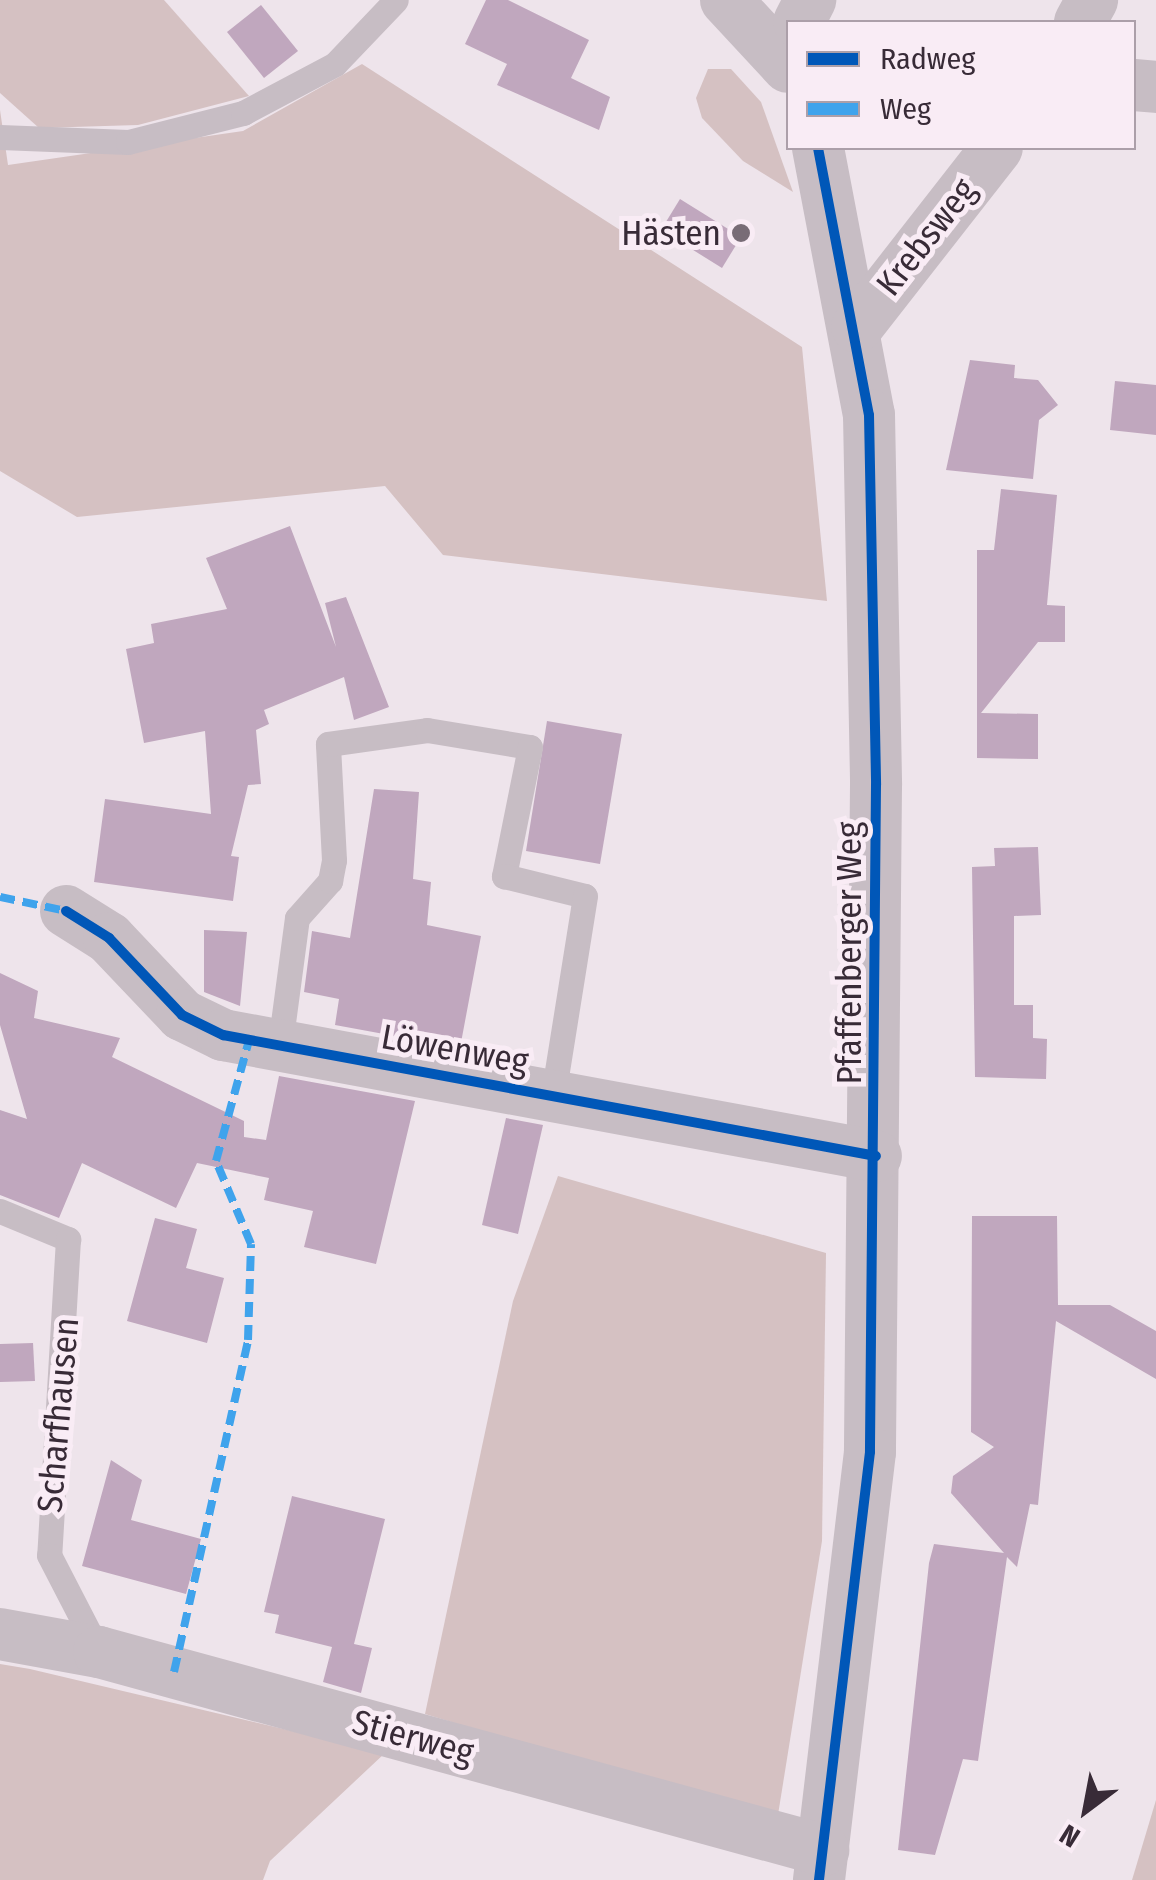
<!DOCTYPE html>
<html>
<head>
<meta charset="utf-8">
<style>
  body { margin:0 }
  #map { position:relative; width:1156px; height:1880px; overflow:hidden; background:#eee4eb; font-family:"Fira Sans Condensed",sans-serif }
  div>[style] { position:absolute }
  .green>* { inset:0; background:#d5c1c2 }
  .building>* { inset:0; background:#c0a7be }
  .service>* { height:25px; margin:-12.5px; padding:0 12.5px; transform-origin:12.5px; border-radius:12.5px; background:#c7bdc4 }
  .minor>* { height:52px; margin:-26px; padding:0 26px; transform-origin:26px; border-radius:26px; background:#c7bdc4 }
  .quiet>* { height:8px; margin-top:-4px; transform-origin:0; background:repeating-linear-gradient(90deg,#3fa3ec 0 15px,transparent 0 23px) }
  .cycleway>* { height:10px; margin:-5px; padding:0 5px; transform-origin:5px; border-radius:5px; background:#0057b8 }
  .dots>* { width:28px; height:28px; translate:-50% -50%; box-sizing:border-box; border:5px solid #f9ecf5; border-radius:50% }
  span { translate:-50% -50%; white-space:nowrap; text-align:center; line-height:1.15; -webkit-text-stroke:10px #f9ecf5; paint-order:stroke }
  .poi-label { font-size:35px; color:#382b37 }
  .right { translate:-100% -50%; text-align:right }
  .street-label { font-size:35px; color:#382b37 }
  .legend { position:absolute; left:786px; top:20px; width:350px; height:130px; box-sizing:border-box; background:#f9ecf5; border:2px solid #ac9fa9; margin:0; padding:12px 18px; list-style:none; font-size:30px; color:#382b37 }
  .legend li { display:flex; align-items:center; gap:20px; height:50px }
  .legend b { width:50px; border:2px solid #ac9fa9 }
  .north { position:absolute; left:1036px; top:1760px; width:100px; height:100px; -webkit-text-stroke:8px #f9ecf5; paint-order:stroke; rotate:212deg; font-size:28px; font-weight:700; line-height:40px; text-align:center; color:#382b37 }
  .north::after { content:''; display:block; margin:auto; width:35px; height:45px; background:#382b37; clip-path:polygon(50% 0,100% 100%,50% 72%,0 100%) }
</style>
</head>
<body>
<div id="map">
  <div class="green">
    <div style="clip-path:polygon(0 0,164px 0,249px 96px,138px 125px,39px 128px,0 93px)"></div>
    <div style="clip-path:polygon(362px 64px,802px 347px,827px 601px,443px 555px,385px 486px,77px 517px,0 471px,0 110px,8px 165px,243px 131px)"></div>
    <div style="clip-path:polygon(708px 69px,731px 69px,761px 102px,793px 192px,743px 161px,702px 118px,696px 98px)"></div>
    <div style="clip-path:polygon(558px 1176px,826px 1253px,822px 1541px,777px 1821px,425px 1714px,513px 1301px)"></div>
    <div style="clip-path:polygon(0 1664px,30px 1669px,385px 1753px,270px 1861px,263px 1880px,0 1880px)"></div>
    <div style="clip-path:polygon(1156px 1800px,1156px 1880px,1132px 1880px)"></div>
  </div>
  <div class="building">
    <div style="clip-path:polygon(486px 0,508px 0,589px 40px,571px 78px,610px 97px,599px 130px,497px 85px,507px 64px,465px 44px)"></div>
    <div style="clip-path:polygon(261px 5px,298px 51px,264px 78px,227px 32px)"></div>
    <div style="clip-path:polygon(680px 199px,741px 237px,722px 268px,661px 230px)"></div>
    <div style="clip-path:polygon(970px 360px,1015px 365px,1014px 378px,1038px 380px,1058px 405px,1039px 420px,1033px 479px,946px 470px)"></div>
    <div style="clip-path:polygon(1115px 381px,1156px 385px,1156px 435px,1110px 430px)"></div>
    <div style="clip-path:polygon(1001px 489px,1057px 495px,1047px 605px,1065px 606px,1065px 642px,1038px 642px,981px 713px,1038px 714px,1038px 759px,977px 758px,977px 550px,994px 550px)"></div>
    <div style="clip-path:polygon(290px 526px,336px 647px,325px 603px,346px 597px,389px 707px,354px 720px,344px 677px,264px 710px,269px 724px,256px 730px,261px 784px,248px 785px,231px 856px,239px 857px,233px 901px,94px 882px,105px 799px,211px 814px,205px 731px,144px 743px,126px 649px,154px 643px,151px 624px,227px 609px,206px 558px)"></div>
    <div style="clip-path:polygon(547px 721px,622px 734px,600px 864px,526px 851px)"></div>
    <div style="clip-path:polygon(374px 789px,419px 792px,413px 879px,431px 882px,427px 925px,481px 936px,460px 1048px,335px 1025px,339px 999px,304px 992px,312px 931px,350px 938px)"></div>
    <div style="clip-path:polygon(1038px 847px,1041px 915px,1014px 916px,1014px 1005px,1033px 1005px,1033px 1038px,1047px 1039px,1046px 1079px,975px 1077px,972px 867px,995px 866px,994px 848px)"></div>
    <div style="clip-path:polygon(204px 930px,247px 932px,240px 1006px,204px 992px)"></div>
    <div style="clip-path:polygon(0 973px,38px 991px,34px 1018px,120px 1038px,112px 1057px,244px 1121px,244px 1137px,266px 1140px,279px 1076px,415px 1101px,376px 1264px,304px 1247px,313px 1211px,264px 1200px,269px 1178px,197px 1163px,176px 1208px,82px 1163px,59px 1218px,0 1195px,0 1110px,27px 1119px,0 1025px)"></div>
    <div style="clip-path:polygon(506px 1118px,543px 1125px,518px 1234px,482px 1225px)"></div>
    <div style="clip-path:polygon(972px 1216px,1057px 1216px,1058px 1305px,1110px 1305px,1156px 1331px,1156px 1379px,1056px 1321px,1038px 1505px,1030px 1504px,1017px 1567px,1007px 1557px,978px 1761px,963px 1759px,935px 1855px,898px 1850px,929px 1563px,934px 1544px,1004px 1553px,951px 1493px,953px 1476px,994px 1447px,971px 1432px)"></div>
    <div style="clip-path:polygon(155px 1218px,197px 1229px,186px 1268px,224px 1278px,207px 1343px,127px 1321px)"></div>
    <div style="clip-path:polygon(33px 1343px,35px 1381px,0 1382px,0 1344px)"></div>
    <div style="clip-path:polygon(111px 1460px,142px 1480px,131px 1520px,201px 1539px,186px 1594px,82px 1566px)"></div>
    <div style="clip-path:polygon(292px 1496px,385px 1519px,354px 1644px,372px 1648px,361px 1693px,323px 1682px,332px 1647px,275px 1633px,279px 1615px,264px 1612px)"></div>
  </div>
  <div class="service">
    <div style="left:0;top:137px;width:128px;rotate:2.2deg"></div>
    <div style="left:128px;top:142px;width:119px;rotate:-14.2deg"></div>
    <div style="left:243px;top:113px;width:104px;rotate:-28deg"></div>
    <div style="left:335px;top:64px;width:88px;rotate:-46.4deg"></div>
    <div style="left:280px;top:1045px;width:128px;rotate:-82.4deg"></div>
    <div style="left:297px;top:918px;width:50px;rotate:-48.3deg"></div>
    <div style="left:330px;top:881px;width:21px;rotate:-79deg"></div>
    <div style="left:334px;top:860px;width:116px;rotate:-93deg"></div>
    <div style="left:328px;top:744px;width:100px;rotate:-8deg"></div>
    <div style="left:427px;top:730px;width:104px;rotate:9.4deg"></div>
    <div style="left:530px;top:747px;width:132px;rotate:101.4deg"></div>
    <div style="left:504px;top:876px;width:83px;rotate:13.9deg"></div>
    <div style="left:585px;top:896px;width:202px;rotate:99.1deg"></div>
    <div style="left:0;top:1211px;width:74px;rotate:22.4deg"></div>
    <div style="left:68px;top:1239px;width:317px;rotate:93.4deg"></div>
    <div style="left:49px;top:1555px;width:105px;rotate:62.7deg"></div>
  </div>
  <div class="minor">
    <div style="left:726px;top:0;width:91px;rotate:47.2deg"></div>
    <div style="left:799px;top:22px;width:25px;rotate:-63deg"></div>
    <div style="left:1080px;top:22px;width:25px;rotate:-61deg"></div>
    <div style="left:1134px;top:85px;width:22px;rotate:5deg"></div>
    <div style="left:818px;top:148px;width:272px;rotate:79.2deg"></div>
    <div style="left:869px;top:415px;width:370px;rotate:88.9deg"></div>
    <div style="left:876px;top:785px;width:667px;rotate:90.52deg"></div>
    <div style="left:870px;top:1452px;width:431px;rotate:96.8deg"></div>
    <div style="left:857px;top:327px;width:227px;rotate:-52deg"></div>
    <div style="left:66px;top:911px;width:51px;rotate:32.1deg"></div>
    <div style="left:109px;top:938px;width:106px;rotate:46.5deg"></div>
    <div style="left:182px;top:1015px;width:46px;rotate:26deg"></div>
    <div style="left:223px;top:1035px;width:664px;rotate:10.5deg"></div>
    <div style="left:0;top:1634px;width:101px;rotate:10.3deg"></div>
    <div style="left:99px;top:1652px;width:751px;rotate:15.3deg"></div>
  </div>
  <div class="quiet">
    <div style="left:0;top:897px;width:67px;rotate:12deg"></div>
    <div style="left:174px;top:1672px;width:340px;rotate:-77.4deg"></div>
    <div style="left:248px;top:1340px;width:96px;rotate:-88.2deg"></div>
    <div style="left:251px;top:1244px;width:90px;rotate:-112.9deg"></div>
    <div style="left:216px;top:1161px;width:125px;rotate:-74.7deg"></div>
  </div>
  <div class="cycleway">
    <div style="left:818px;top:148px;width:272px;rotate:79.2deg"></div>
    <div style="left:869px;top:415px;width:370px;rotate:88.9deg"></div>
    <div style="left:876px;top:785px;width:667px;rotate:90.52deg"></div>
    <div style="left:870px;top:1452px;width:431px;rotate:96.8deg"></div>
    <div style="left:66px;top:911px;width:51px;rotate:32.1deg"></div>
    <div style="left:109px;top:938px;width:106px;rotate:46.5deg"></div>
    <div style="left:182px;top:1015px;width:46px;rotate:26deg"></div>
    <div style="left:223px;top:1035px;width:664px;rotate:10.5deg"></div>
  </div>
  <div class="dots">
    <div style="left:741px;top:233px;background:#786c76"></div>
  </div>
  <div class="poi-label">
    <span class="right" style="left:721px;top:233px">Hästen</span>
  </div>
  <div class="street-label">
    <span style="left:926px;top:237px;rotate:-52deg">Krebsweg</span>
    <span style="left:849px;top:953px;rotate:-90deg">Pfaffenberger Weg</span>
    <span style="left:455px;top:1049px;rotate:10deg">Löwenweg</span>
    <span style="left:58px;top:1415px;rotate:-85deg">Scharfhausen</span>
    <span style="left:413px;top:1737px;rotate:15deg">Stierweg</span>
  </div>
  <ul class="legend">
  <li><b style="height:12px;background:#0057b8"></b>Radweg</li>
  <li><b style="height:12px;background:#3fa3ec"></b>Weg</li>
  </ul>
  <div class="north">N</div>
</div>
</body>
</html>
